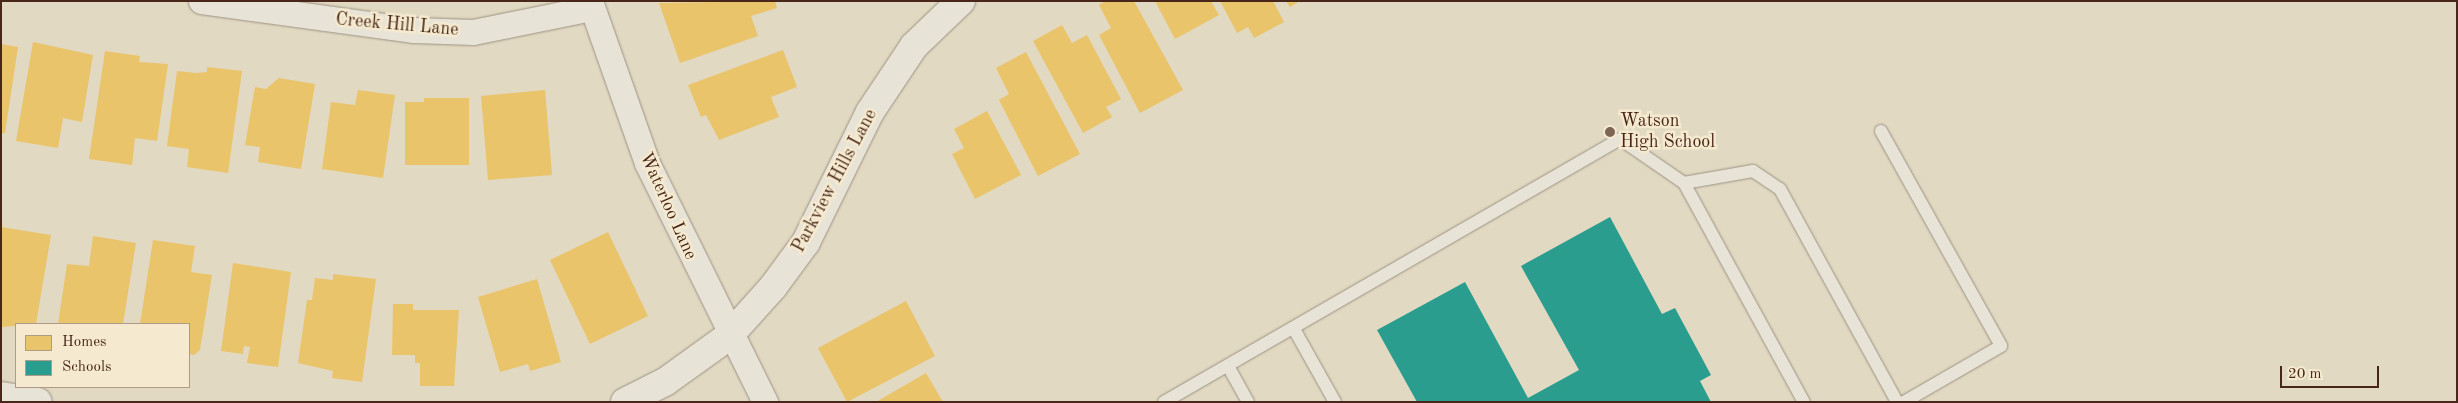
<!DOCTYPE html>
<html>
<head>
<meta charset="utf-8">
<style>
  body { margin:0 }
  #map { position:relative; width:2458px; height:403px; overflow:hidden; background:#e2d9c2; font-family:"Old Standard TT",serif }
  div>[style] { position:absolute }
  .homes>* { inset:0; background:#e9c46a }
  .schools>* { inset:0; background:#2a9d8f }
  .roads { filter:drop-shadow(0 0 1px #9c9283) drop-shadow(0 0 1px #9c9283) }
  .lane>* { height:12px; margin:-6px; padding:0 6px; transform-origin:6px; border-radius:6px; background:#e8e3d7 }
  .street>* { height:25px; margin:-12.5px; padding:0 12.5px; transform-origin:12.5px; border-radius:12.5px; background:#e8e3d7 }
  .secondary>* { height:28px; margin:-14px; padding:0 14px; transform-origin:14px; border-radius:14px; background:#e8e3d7 }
  .dots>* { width:14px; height:14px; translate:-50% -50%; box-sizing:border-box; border:2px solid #f5eacf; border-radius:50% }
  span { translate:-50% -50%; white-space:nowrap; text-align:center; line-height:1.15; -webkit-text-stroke:5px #f5eacf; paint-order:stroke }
  .street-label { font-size:18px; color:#482619 }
  .poi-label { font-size:18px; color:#482619 }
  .left { translate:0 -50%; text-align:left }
  .frame { position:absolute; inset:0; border:2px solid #482619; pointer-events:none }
  .legend { position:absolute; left:15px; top:323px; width:175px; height:65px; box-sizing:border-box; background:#f5eacf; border:1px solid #b09c86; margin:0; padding:6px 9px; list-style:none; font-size:15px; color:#482619 }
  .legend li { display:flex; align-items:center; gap:10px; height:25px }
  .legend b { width:25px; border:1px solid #b09c86 }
  .scale { position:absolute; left:2280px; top:366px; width:99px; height:22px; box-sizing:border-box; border:2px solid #482619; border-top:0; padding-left:6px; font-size:15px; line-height:18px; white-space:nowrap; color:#482619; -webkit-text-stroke:4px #f5eacf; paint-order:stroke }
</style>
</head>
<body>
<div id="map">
  <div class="homes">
    <div style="clip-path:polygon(775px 1px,777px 8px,751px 16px,758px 36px,680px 63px,659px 3px)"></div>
    <div style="clip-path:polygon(1105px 1px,1134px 1px,1183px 90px,1140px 113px,1099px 35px,1111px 28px,1099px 5px)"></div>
    <div style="clip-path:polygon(1155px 1px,1211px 1px,1219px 15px,1175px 39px)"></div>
    <div style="clip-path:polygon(1220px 1px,1273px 1px,1284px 22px,1254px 38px,1248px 27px,1237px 33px)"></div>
    <div style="clip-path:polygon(1286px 1px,1300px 1px,1290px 7px)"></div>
    <div style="clip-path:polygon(1062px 25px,1072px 43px,1087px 35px,1121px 99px,1106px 107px,1112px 117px,1083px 133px,1033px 41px)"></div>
    <div style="clip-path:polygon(33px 42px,93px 55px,82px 122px,63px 118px,58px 148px,16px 141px)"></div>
    <div style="clip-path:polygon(1px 44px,18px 47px,5px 133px,1px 133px)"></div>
    <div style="clip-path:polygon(783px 50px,797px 87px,771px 97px,779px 117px,719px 140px,706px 115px,701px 117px,688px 85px)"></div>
    <div style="clip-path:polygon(105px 51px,140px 56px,139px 62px,168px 64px,157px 141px,135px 138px,132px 165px,89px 159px)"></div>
    <div style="clip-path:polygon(1026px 52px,1080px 154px,1038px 176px,999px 100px,1009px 94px,996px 68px)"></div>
    <div style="clip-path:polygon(207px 67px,242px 71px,228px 173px,187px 167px,189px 149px,167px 146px,177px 71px,196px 73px,207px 72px)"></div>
    <div style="clip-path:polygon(279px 78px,315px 84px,301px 169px,258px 162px,260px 147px,245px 145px,255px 87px,266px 89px)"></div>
    <div style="clip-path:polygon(358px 90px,395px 95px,383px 178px,322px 169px,331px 102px,355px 105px)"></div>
    <div style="clip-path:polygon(545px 90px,552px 175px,488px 180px,481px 96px)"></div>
    <div style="clip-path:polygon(424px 98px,469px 98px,469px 165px,405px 165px,405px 102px,424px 102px)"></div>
    <div style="clip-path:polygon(987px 111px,1021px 175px,975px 199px,952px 154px,964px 148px,954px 129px)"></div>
    <div style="clip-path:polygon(1px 227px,51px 235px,36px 324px,2px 327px)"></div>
    <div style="clip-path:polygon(608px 232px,648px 316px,590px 344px,550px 260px)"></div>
    <div style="clip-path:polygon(93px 236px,136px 243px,123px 324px,58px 324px,67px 264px,89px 266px)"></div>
    <div style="clip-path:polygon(153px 240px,195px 246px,191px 272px,212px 275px,200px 350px,194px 355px,189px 354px,189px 324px,140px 324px)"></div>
    <div style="clip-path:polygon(233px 263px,291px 272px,278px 367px,247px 363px,250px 347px,244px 346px,243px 354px,221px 351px)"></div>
    <div style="clip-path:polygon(333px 274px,376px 279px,362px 382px,332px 378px,333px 371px,298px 363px,307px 300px,312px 300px,315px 278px,333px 280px)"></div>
    <div style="clip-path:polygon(537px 279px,561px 362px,530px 371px,528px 364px,500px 372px,478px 297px)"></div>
    <div style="clip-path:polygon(906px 301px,935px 356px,847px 402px,818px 348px)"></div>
    <div style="clip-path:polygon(393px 304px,413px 304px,413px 310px,459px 310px,454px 386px,420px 386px,420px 363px,415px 363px,415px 355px,392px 355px)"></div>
    <div style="clip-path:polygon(926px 373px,943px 402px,876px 402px)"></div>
  </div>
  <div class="schools">
    <div style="clip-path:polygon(1610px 217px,1662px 314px,1675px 308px,1711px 375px,1700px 381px,1711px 402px,1417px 402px,1377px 330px,1465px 282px,1528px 398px,1579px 370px,1521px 266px)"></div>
  </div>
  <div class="roads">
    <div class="lane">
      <div style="left:1881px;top:131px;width:246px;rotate:60.8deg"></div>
      <div style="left:2001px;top:346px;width:112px;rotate:150deg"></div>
      <div style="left:1684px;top:183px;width:70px;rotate:-9.9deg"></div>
      <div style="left:1753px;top:171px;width:32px;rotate:34deg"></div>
      <div style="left:1780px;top:189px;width:243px;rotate:61.2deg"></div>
      <div style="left:1294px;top:329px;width:84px;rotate:60.7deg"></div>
      <div style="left:1228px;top:366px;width:41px;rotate:60.9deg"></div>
      <div style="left:1164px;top:402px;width:526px;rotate:-29.97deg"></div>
      <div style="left:1620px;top:139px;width:78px;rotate:34.5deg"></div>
      <div style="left:1684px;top:183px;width:250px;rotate:61.3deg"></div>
    </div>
    <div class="street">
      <div style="left:201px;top:1px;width:215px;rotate:7.8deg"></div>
      <div style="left:414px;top:30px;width:59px;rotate:1.9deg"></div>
      <div style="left:473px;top:32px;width:121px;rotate:-11.4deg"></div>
      <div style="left:590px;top:1px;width:172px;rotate:70.6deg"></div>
      <div style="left:647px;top:163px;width:267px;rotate:63.7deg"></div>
    </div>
    <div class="secondary">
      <div style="left:1px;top:396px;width:37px;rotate:9deg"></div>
      <div style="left:625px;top:402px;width:45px;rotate:-26.6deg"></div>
      <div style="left:665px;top:382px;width:79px;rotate:-35.7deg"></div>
      <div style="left:729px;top:336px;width:66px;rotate:-48.1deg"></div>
      <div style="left:773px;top:287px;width:56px;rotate:-53.7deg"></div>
      <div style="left:806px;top:242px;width:145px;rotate:-63.8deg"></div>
      <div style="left:870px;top:112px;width:79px;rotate:-56.3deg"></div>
      <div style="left:914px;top:46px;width:65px;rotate:-43.8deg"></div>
    </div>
  </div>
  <div class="dots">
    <div style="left:1610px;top:132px;background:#7e6554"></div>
  </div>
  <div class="street-label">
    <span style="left:397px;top:25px;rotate:5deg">Creek Hill Lane</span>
    <span style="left:835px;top:181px;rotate:-62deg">Parkview Hills Lane</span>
    <span style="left:668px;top:206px;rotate:66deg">Waterloo Lane</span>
  </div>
  <div class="poi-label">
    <span class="left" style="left:1620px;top:132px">Watson<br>High School</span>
  </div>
  <div class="frame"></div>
  <ul class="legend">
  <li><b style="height:14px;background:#e9c46a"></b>Homes</li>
  <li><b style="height:14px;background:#2a9d8f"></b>Schools</li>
  </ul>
  <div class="scale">20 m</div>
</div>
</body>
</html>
